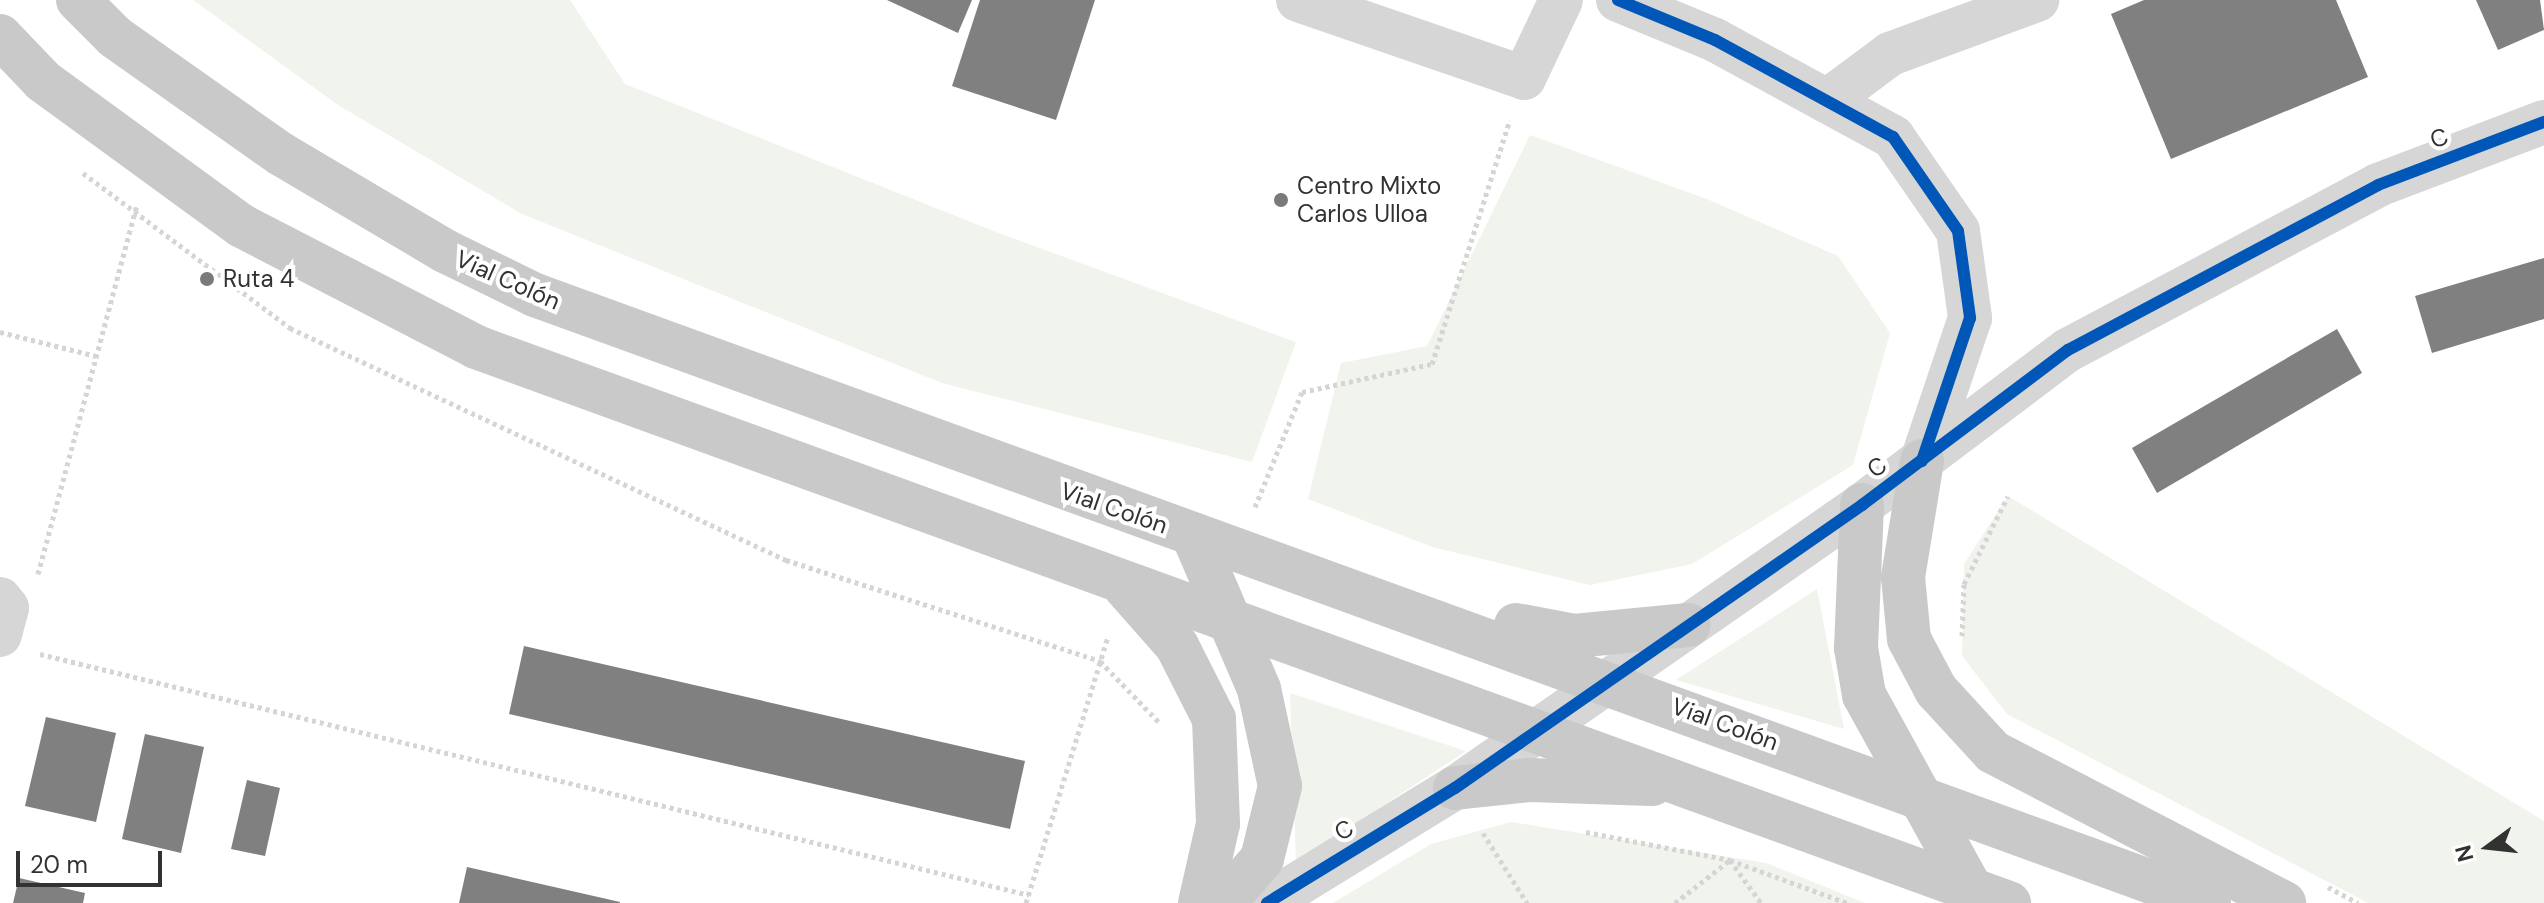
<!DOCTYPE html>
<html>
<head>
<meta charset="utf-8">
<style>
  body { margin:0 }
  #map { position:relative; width:2544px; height:903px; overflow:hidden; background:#fff; font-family:"DM Sans",sans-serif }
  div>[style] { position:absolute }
  .green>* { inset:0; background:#f1f4ed }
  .building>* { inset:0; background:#808080 }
  .path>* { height:5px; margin-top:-2.5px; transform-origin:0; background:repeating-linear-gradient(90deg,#d5d5d5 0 4px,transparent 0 8px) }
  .minor>* { height:44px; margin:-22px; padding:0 22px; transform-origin:22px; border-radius:22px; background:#d6d6d6 }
  .major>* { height:44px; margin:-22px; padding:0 22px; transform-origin:22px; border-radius:22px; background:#c9c9c9 }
  .cycleway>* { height:12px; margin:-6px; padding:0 6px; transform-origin:6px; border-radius:6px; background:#0057b8 }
  .dots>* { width:22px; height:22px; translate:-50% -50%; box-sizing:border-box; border:4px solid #fff; border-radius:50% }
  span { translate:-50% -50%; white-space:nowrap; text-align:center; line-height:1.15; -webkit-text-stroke:8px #fff; paint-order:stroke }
  .street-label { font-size:24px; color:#323232 }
  .poi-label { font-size:24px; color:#323232 }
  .left { translate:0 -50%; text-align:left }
  .north { position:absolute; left:2448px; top:807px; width:80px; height:80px; -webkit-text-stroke:6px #fff; paint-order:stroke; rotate:255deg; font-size:22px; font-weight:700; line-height:32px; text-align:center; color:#323232 }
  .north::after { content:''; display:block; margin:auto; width:28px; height:36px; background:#323232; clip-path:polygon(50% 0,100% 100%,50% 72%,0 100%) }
  .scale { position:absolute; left:16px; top:851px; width:146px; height:36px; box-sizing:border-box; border:4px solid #323232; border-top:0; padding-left:10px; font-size:24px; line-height:28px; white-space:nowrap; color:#323232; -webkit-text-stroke:6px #fff; paint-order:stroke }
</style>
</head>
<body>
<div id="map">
  <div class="green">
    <div style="clip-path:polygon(193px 0,570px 0,625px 84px,996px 232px,1296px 342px,1252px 462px,942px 383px,522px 214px,338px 105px)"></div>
    <div style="clip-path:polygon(1530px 135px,1707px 199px,1838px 256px,1890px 333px,1853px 465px,1692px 564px,1590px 585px,1432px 547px,1308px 499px,1341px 363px,1427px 346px)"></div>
    <div style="clip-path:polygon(2008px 496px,2544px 821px,2544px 903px,2368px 903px,2007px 714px,1962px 656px,1964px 564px)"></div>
    <div style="clip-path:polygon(1817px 589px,1844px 729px,1676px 680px)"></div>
    <div style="clip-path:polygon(1290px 693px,1466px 751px,1296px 863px)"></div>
    <div style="clip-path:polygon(1511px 822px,1766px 863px,1865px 903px,1333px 903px,1431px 844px)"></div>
  </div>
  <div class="building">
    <div style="clip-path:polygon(887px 0,972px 0,958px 33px)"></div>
    <div style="clip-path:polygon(980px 0,1095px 0,1056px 120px,952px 86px)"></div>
    <div style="clip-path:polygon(2144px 0,2336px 0,2368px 77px,2171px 159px,2111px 14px)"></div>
    <div style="clip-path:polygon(2476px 0,2540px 0,2544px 30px,2498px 50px)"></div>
    <div style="clip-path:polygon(2544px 258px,2544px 319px,2432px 353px,2415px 296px)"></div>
    <div style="clip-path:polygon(2337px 329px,2362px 373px,2157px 493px,2132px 448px)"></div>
    <div style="clip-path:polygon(524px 646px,1025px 761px,1010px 829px,509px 714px)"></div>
    <div style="clip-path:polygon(46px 717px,116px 733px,96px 822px,25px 806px)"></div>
    <div style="clip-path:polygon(145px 734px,204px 747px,181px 853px,122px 839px)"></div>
    <div style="clip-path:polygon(247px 780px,280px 788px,265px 856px,231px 849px)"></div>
    <div style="clip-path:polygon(467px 867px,620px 902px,620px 903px,459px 903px)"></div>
    <div style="clip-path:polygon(19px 878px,85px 893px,83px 903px,13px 903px)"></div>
  </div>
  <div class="path">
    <div style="left:83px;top:173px;width:259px;rotate:36.8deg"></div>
    <div style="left:290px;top:328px;width:548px;rotate:25.07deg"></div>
    <div style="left:786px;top:560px;width:330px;rotate:17.8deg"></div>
    <div style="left:1100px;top:661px;width:85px;rotate:46deg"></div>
    <div style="left:0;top:332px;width:99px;rotate:14deg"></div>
    <div style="left:1255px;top:507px;width:124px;rotate:-67.8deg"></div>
    <div style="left:1302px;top:392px;width:133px;rotate:-12.2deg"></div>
    <div style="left:1432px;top:364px;width:256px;rotate:-72.3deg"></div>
    <div style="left:38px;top:574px;width:382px;rotate:-75deg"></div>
    <div style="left:1962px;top:636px;width:52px;rotate:-87.8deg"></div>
    <div style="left:1964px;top:584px;width:98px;rotate:-63.4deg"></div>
    <div style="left:40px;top:654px;width:1018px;rotate:13.69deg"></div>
    <div style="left:1586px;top:832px;width:147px;rotate:11deg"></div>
    <div style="left:1730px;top:860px;width:125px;rotate:20.2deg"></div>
    <div style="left:1483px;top:833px;width:83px;rotate:57.8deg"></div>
    <div style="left:2328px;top:887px;width:34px;rotate:28deg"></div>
    <div style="left:1026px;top:903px;width:279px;rotate:-72.9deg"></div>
    <div style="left:1675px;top:903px;width:70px;rotate:-38deg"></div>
    <div style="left:1730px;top:860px;width:53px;rotate:54.2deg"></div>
  </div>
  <div class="minor">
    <div style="left:1298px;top:0;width:239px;rotate:19deg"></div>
    <div style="left:1524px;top:78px;width:86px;rotate:-64.6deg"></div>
    <div style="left:1618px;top:0;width:105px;rotate:22.4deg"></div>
    <div style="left:1715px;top:40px;width:203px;rotate:28.6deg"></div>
    <div style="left:1893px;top:137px;width:114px;rotate:55.3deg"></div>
    <div style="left:1958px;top:231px;width:88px;rotate:82.1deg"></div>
    <div style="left:1970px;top:318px;width:151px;rotate:108.6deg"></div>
    <div style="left:1827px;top:101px;width:79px;rotate:-36.7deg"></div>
    <div style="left:1890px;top:54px;width:157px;rotate:-20.2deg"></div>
    <div style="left:0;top:599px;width:11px;rotate:52deg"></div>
    <div style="left:7px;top:608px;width:28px;rotate:105deg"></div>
    <div style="left:1267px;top:903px;width:220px;rotate:-31.5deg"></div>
    <div style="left:1455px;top:788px;width:496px;rotate:-34.8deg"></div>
    <div style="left:1862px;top:505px;width:258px;rotate:-37deg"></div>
    <div style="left:2068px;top:350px;width:351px;rotate:-28deg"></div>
    <div style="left:2378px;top:185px;width:178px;rotate:-20.8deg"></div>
  </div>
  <div class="major">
    <div style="left:78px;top:0;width:52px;rotate:45deg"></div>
    <div style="left:115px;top:37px;width:203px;rotate:35.2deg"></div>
    <div style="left:281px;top:154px;width:191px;rotate:30.6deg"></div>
    <div style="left:445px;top:251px;width:100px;rotate:26.1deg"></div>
    <div style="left:535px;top:295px;width:1781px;rotate:19.96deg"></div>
    <div style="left:0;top:36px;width:62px;rotate:46.3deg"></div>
    <div style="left:43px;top:81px;width:246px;rotate:36.1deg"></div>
    <div style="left:242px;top:226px;width:263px;rotate:27.3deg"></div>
    <div style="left:476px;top:347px;width:1631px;rotate:19.94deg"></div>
    <div style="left:1922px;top:461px;width:118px;rotate:99.3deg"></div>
    <div style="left:1903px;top:577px;width:62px;rotate:84.5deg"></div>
    <div style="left:1909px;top:639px;width:58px;rotate:62.1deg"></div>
    <div style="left:1936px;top:690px;width:84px;rotate:47.4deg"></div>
    <div style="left:1993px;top:752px;width:328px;rotate:27.4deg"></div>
    <div style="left:1862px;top:505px;width:143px;rotate:92.4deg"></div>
    <div style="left:1856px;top:648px;width:48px;rotate:80.3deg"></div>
    <div style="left:1864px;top:695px;width:222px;rotate:61.1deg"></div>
    <div style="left:1193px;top:535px;width:168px;rotate:66.8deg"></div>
    <div style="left:1259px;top:689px;width:99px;rotate:77.8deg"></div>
    <div style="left:1280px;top:786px;width:75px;rotate:103.9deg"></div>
    <div style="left:1262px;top:859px;width:58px;rotate:130.8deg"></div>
    <div style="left:1125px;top:587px;width:79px;rotate:48.6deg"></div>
    <div style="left:1177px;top:646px;width:82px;rotate:63.1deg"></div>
    <div style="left:1214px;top:719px;width:105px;rotate:87.8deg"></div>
    <div style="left:1218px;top:824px;width:81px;rotate:102.8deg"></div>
    <div style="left:1516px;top:625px;width:59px;rotate:10.7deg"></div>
    <div style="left:1574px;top:636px;width:115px;rotate:-5.5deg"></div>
    <div style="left:1455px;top:788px;width:74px;rotate:-6.2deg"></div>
    <div style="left:1529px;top:780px;width:123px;rotate:1.9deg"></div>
  </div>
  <div class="cycleway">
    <div style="left:1618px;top:0;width:105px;rotate:22.4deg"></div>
    <div style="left:1715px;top:40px;width:203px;rotate:28.6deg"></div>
    <div style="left:1893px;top:137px;width:114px;rotate:55.3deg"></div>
    <div style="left:1958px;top:231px;width:88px;rotate:82.1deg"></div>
    <div style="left:1970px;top:318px;width:151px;rotate:108.6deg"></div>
    <div style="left:1267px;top:903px;width:220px;rotate:-31.5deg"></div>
    <div style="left:1455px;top:788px;width:496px;rotate:-34.8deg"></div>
    <div style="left:1862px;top:505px;width:258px;rotate:-37deg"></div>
    <div style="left:2068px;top:350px;width:351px;rotate:-28deg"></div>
    <div style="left:2378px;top:185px;width:178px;rotate:-20.8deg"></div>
  </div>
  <div class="dots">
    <div style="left:1281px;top:200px;background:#7a7a7a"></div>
    <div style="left:207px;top:279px;background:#7a7a7a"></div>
  </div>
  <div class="street-label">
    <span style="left:2439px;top:138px;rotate:-21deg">C</span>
    <span style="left:508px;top:280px;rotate:24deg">Vial Colón</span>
    <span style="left:1877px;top:467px;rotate:-36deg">C</span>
    <span style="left:1114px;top:508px;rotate:19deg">Vial Colón</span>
    <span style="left:1725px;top:724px;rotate:20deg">Vial Colón</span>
    <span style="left:1344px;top:830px;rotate:-31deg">C</span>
  </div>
  <div class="poi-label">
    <span class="left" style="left:1297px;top:200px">Centro Mixto<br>Carlos Ulloa</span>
    <span class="left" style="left:223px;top:279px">Ruta 4</span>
  </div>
  <div class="north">N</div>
  <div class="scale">20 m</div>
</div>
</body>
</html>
